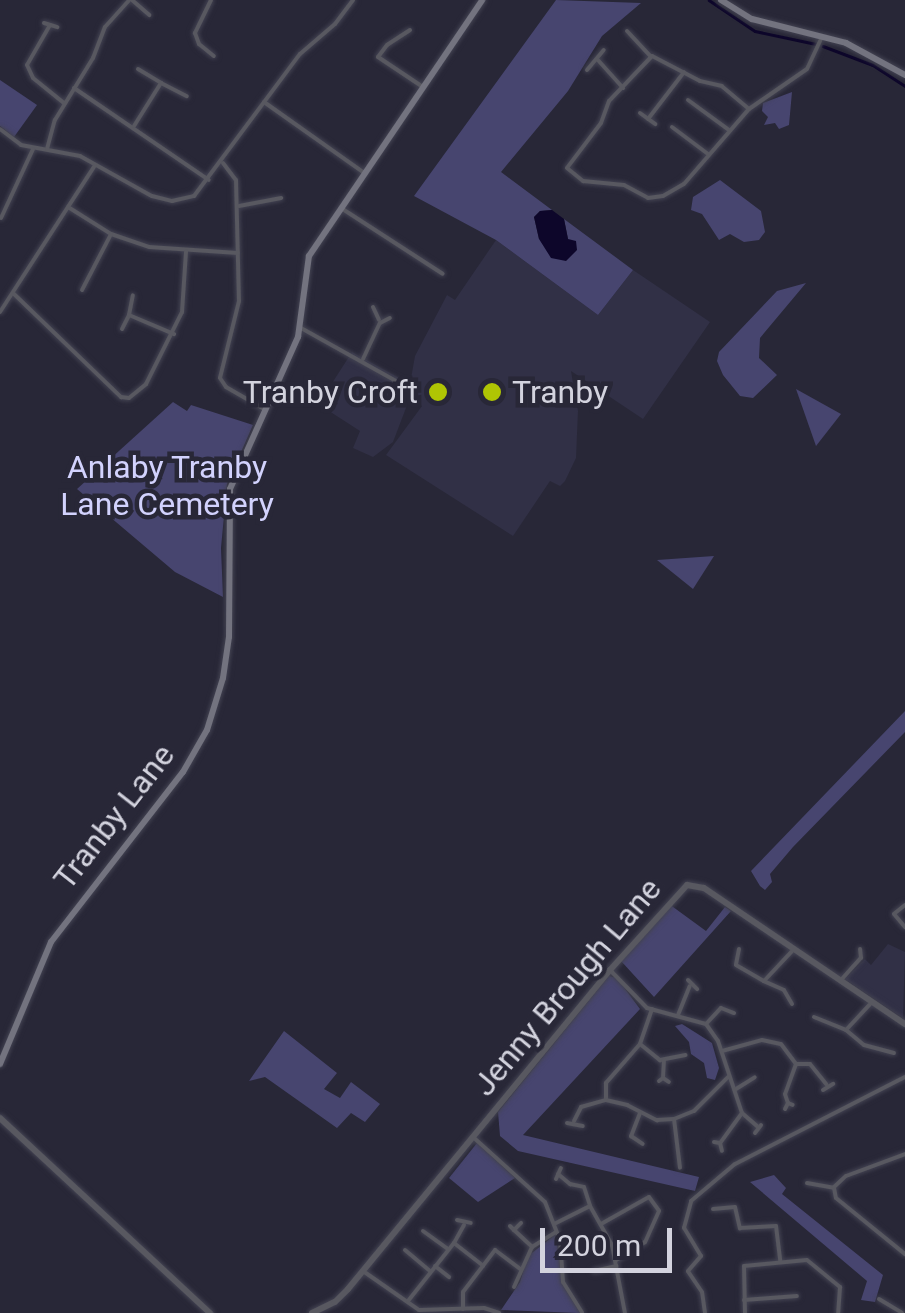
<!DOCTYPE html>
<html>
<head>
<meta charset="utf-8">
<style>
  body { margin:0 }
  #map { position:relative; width:905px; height:1313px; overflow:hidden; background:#282737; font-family:Roboto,sans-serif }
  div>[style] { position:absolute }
  .built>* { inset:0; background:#313046 }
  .green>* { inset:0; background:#47456f }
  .water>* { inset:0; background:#0d062a }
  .stream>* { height:2.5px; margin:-1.25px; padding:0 1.25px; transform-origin:1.25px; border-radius:1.25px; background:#0d062a }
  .roads { filter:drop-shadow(0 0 2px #434352) drop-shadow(0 0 2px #434352) }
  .minor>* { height:4px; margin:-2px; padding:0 2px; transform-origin:2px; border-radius:2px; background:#585860 }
  .tertiary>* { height:6px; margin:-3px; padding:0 3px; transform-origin:3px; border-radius:3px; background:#585860 }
  .secondary>* { height:6px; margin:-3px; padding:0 3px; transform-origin:3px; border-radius:3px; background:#73737f }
  .dots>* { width:28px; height:28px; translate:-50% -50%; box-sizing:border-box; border:5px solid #282737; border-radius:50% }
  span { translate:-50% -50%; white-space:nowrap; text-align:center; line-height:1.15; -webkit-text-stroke:9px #282737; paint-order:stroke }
  .poi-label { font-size:32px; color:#d3d3de }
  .right { translate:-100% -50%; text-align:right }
  .left { translate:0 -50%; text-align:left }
  .park-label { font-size:32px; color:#d2d2fd }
  .street-label { font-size:32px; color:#d3d3de }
  .scale { position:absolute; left:540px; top:1228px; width:132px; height:45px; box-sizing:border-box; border:5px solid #d3d3de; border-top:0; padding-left:12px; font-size:30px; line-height:35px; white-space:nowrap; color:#d3d3de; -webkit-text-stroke:8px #282737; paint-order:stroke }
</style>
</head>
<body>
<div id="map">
  <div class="built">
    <div style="clip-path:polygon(496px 240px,598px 315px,633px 270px,710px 322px,643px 419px,571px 371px,578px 411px,576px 458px,565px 481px,560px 486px,550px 481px,513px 536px,386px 455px,422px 406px,409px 400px,393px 442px,373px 457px,353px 448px,360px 431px,329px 411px,336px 398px,327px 391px,352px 352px,410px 384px,415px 356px,447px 295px,455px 300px)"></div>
    <div style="clip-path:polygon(888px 944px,905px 952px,903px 1018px,845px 979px,865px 959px,871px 965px)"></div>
  </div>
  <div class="green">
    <div style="clip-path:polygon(556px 0,641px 3px,602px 36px,568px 91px,501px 172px,552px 210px,540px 211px,534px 217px,539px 239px,568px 239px,564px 219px,633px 270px,598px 315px,496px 240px,414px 196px)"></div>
    <div style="clip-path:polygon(0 80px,37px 105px,14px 137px,0 126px)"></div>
    <div style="clip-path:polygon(792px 92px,789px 125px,779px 129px,775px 123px,764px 125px,768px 117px,762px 111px,763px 103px)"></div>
    <div style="clip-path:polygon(720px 180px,761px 211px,765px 232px,759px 240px,744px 242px,730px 234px,719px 240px,702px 214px,691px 210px,693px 197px)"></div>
    <div style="clip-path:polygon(806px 283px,760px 338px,759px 358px,777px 375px,753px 398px,740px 396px,723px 375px,717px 361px,719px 352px,777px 291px)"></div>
    <div style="clip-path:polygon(796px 389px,841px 414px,816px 446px)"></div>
    <div style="clip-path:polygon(173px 402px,187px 411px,191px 405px,253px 425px,227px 484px,221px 548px,223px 597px,175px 572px,77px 489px)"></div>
    <div style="clip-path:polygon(714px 556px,693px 589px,657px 560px)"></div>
    <div style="clip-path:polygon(905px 711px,905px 732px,793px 847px,770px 874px,772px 882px,765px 890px,760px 886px,751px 871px)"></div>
    <div style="clip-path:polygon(669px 904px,706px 931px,725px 907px,731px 911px,654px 997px,621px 961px)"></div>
    <div style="clip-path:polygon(609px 976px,617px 978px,640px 1009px,523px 1135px,699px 1177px,695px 1191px,518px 1151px,500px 1136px,498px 1112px)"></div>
    <div style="clip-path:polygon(682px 1024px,712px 1043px,719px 1068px,715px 1080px,707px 1078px,704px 1063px,691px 1054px,689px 1042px,675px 1026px)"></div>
    <div style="clip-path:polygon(284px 1031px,337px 1073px,324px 1089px,340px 1098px,351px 1082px,380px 1104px,365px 1122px,351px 1113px,337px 1128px,265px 1077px,249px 1081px)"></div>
    <div style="clip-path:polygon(477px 1143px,515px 1178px,478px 1202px,449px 1178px)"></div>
    <div style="clip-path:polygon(774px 1175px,786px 1188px,782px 1194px,883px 1275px,875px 1302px,861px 1300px,867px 1281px,750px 1182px)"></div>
    <div style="clip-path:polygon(556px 1234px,562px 1284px,580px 1313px,501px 1310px,520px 1282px,528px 1256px)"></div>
  </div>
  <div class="water">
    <div style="clip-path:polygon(552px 210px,564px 219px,568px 239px,576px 241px,577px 250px,566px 261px,551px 258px,539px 239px,534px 217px,540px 211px)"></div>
  </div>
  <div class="stream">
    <div style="left:709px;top:0;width:55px;rotate:34deg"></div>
    <div style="left:755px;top:31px;width:62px;rotate:12deg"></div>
    <div style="left:823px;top:46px;width:53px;rotate:20.8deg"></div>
    <div style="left:873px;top:65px;width:38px;rotate:33deg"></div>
  </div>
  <div class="roads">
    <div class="minor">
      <div style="left:132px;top:0;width:23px;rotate:41deg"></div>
      <div style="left:211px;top:0;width:37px;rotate:116deg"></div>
      <div style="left:195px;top:33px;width:12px;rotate:70deg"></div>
      <div style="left:199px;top:44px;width:19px;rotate:39deg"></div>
      <div style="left:44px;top:23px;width:14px;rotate:17deg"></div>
      <div style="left:50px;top:25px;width:46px;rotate:119.9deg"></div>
      <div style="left:27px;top:65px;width:14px;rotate:65deg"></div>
      <div style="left:33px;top:78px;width:40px;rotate:39deg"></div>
      <div style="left:410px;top:30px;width:27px;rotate:147deg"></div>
      <div style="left:387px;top:45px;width:15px;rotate:127deg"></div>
      <div style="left:378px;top:57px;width:54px;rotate:33.7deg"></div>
      <div style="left:627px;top:31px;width:34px;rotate:47deg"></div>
      <div style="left:597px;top:59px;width:39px;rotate:48deg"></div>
      <div style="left:138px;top:69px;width:27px;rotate:31deg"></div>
      <div style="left:587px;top:70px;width:26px;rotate:-50deg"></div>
      <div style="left:74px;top:88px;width:163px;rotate:34.3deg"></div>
      <div style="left:688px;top:100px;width:51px;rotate:36.2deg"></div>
      <div style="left:264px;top:102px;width:121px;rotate:35.3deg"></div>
      <div style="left:749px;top:109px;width:35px;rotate:-140deg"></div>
      <div style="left:722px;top:86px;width:23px;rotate:-167deg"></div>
      <div style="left:700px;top:81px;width:54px;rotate:-152.5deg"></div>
      <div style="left:652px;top:56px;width:62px;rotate:133.7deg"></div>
      <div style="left:609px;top:101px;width:23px;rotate:110deg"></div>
      <div style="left:601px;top:123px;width:56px;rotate:127.1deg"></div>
      <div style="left:567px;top:168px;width:21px;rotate:39deg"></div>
      <div style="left:583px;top:181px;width:41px;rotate:5.6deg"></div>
      <div style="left:624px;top:185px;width:27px;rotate:28deg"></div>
      <div style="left:648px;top:198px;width:15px;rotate:-8deg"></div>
      <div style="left:663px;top:196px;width:24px;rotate:-30deg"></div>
      <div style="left:684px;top:184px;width:99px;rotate:-49.1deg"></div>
      <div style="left:749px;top:109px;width:70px;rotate:-34.6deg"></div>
      <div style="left:807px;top:69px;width:35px;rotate:-65deg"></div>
      <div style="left:640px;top:113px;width:19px;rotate:36deg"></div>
      <div style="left:648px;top:119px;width:59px;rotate:-52.5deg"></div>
      <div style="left:134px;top:126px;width:51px;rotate:-57.9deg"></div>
      <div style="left:161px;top:83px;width:29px;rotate:27deg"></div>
      <div style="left:672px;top:127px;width:45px;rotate:36.9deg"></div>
      <div style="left:0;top:129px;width:26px;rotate:37deg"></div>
      <div style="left:21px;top:145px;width:60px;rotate:10.6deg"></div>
      <div style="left:80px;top:156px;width:82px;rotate:29.1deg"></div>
      <div style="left:152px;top:196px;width:21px;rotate:14deg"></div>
      <div style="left:172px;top:201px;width:23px;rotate:-13deg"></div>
      <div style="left:194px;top:196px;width:177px;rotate:-53.3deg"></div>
      <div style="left:300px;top:54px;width:46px;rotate:-40.6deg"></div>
      <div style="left:335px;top:24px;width:30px;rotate:-53deg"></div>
      <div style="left:47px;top:149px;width:30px;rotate:-75deg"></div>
      <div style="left:55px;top:120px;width:73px;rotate:-58.5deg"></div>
      <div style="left:93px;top:58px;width:33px;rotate:-69deg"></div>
      <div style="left:105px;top:27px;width:36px;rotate:-48deg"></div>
      <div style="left:223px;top:163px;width:21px;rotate:53deg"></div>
      <div style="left:236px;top:180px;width:121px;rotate:88.6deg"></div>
      <div style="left:239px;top:301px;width:79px;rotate:103.9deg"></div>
      <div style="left:220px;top:378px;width:11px;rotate:56deg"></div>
      <div style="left:226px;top:387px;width:46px;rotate:29.9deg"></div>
      <div style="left:239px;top:206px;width:43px;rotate:-10.8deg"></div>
      <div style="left:68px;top:207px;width:51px;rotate:32.1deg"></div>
      <div style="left:111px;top:234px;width:40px;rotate:18.9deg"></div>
      <div style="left:149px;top:247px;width:89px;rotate:3.9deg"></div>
      <div style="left:341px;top:208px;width:121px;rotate:32.9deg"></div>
      <div style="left:1px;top:218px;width:76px;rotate:-65.1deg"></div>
      <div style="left:82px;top:290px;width:63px;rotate:-62.6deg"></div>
      <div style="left:14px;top:294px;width:149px;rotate:43.9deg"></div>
      <div style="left:121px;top:397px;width:8px;rotate:7deg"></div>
      <div style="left:129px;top:398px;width:22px;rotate:-39deg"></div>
      <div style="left:146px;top:384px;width:80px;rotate:-63.4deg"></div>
      <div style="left:182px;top:312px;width:61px;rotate:-86.2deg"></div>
      <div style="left:373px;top:307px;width:14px;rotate:65deg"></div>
      <div style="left:0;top:312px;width:175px;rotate:-57.1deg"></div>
      <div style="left:129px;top:315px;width:20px;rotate:-79deg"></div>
      <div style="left:301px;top:328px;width:117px;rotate:29.2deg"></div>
      <div style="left:122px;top:329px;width:16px;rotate:-63deg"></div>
      <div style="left:129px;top:315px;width:49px;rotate:22.9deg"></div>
      <div style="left:363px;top:359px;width:40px;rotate:-65deg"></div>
      <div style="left:380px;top:323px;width:11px;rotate:-27deg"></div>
      <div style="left:905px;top:905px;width:14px;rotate:141deg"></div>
      <div style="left:894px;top:914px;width:17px;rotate:50deg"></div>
      <div style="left:739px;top:949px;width:16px;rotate:101deg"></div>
      <div style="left:736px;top:965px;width:32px;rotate:30deg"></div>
      <div style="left:610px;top:970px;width:53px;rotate:45.8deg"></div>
      <div style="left:647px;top:1008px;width:61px;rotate:15.2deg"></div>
      <div style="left:706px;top:1024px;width:21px;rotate:55deg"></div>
      <div style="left:718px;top:1041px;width:76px;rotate:71.6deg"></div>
      <div style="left:742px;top:1113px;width:37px;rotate:126deg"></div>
      <div style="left:688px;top:980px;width:13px;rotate:45deg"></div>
      <div style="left:841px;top:980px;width:30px;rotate:-48deg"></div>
      <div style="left:861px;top:958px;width:9px;rotate:-96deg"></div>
      <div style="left:792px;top:1004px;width:16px;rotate:-120deg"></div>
      <div style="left:784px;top:990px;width:22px;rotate:-156deg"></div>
      <div style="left:764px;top:981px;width:44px;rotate:-46.8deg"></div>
      <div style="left:652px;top:1009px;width:37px;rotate:109deg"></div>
      <div style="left:640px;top:1044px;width:52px;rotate:131.1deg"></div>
      <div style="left:606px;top:1083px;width:17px;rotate:90deg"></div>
      <div style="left:606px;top:1100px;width:22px;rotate:13deg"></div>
      <div style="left:627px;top:1105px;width:34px;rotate:27deg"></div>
      <div style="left:657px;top:1120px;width:17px;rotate:-3deg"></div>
      <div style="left:674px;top:1119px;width:22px;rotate:-22deg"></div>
      <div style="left:694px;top:1111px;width:48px;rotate:-45deg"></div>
      <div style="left:678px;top:1015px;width:31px;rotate:-68deg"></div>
      <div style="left:814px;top:1017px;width:35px;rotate:22deg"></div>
      <div style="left:846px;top:1030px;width:38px;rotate:-47deg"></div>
      <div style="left:706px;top:1024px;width:22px;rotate:-47deg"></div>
      <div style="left:721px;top:1008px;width:14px;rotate:21deg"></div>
      <div style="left:846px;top:1030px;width:23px;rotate:40deg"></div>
      <div style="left:864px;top:1045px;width:31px;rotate:15deg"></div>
      <div style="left:640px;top:1044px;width:26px;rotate:39deg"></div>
      <div style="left:660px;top:1060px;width:26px;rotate:-11deg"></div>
      <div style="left:722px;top:1051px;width:41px;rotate:-15.4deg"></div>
      <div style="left:762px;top:1040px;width:19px;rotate:12deg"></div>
      <div style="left:781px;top:1044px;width:25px;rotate:53deg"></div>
      <div style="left:796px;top:1064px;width:32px;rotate:110deg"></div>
      <div style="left:785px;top:1094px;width:9px;rotate:72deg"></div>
      <div style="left:796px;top:1064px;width:14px"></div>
      <div style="left:810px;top:1064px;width:26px;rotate:51deg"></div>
      <div style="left:663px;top:1078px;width:18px;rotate:-87deg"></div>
      <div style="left:659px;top:1081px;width:5px;rotate:-37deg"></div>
      <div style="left:663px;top:1078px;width:7px;rotate:34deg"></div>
      <div style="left:736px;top:1089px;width:22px;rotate:-32deg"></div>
      <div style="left:823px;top:1090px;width:12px;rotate:-31deg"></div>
      <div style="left:785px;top:1109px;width:7px;rotate:-63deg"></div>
      <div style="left:788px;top:1103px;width:5px;rotate:22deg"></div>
      <div style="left:640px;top:1113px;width:25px;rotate:111deg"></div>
      <div style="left:631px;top:1136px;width:14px;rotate:34deg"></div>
      <div style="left:742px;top:1113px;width:20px;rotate:41deg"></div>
      <div style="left:674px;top:1119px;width:49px;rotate:83deg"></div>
      <div style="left:574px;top:1121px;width:16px;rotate:-63deg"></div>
      <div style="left:581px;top:1107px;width:26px;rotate:-16deg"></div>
      <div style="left:567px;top:1123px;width:16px;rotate:11deg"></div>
      <div style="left:755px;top:1133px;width:10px;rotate:-53deg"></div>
      <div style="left:473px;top:1137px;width:97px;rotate:42.1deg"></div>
      <div style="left:545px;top:1202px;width:41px;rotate:68.5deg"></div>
      <div style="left:560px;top:1240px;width:42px;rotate:85.9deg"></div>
      <div style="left:563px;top:1282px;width:36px;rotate:58deg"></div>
      <div style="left:714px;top:1142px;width:6px;rotate:9deg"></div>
      <div style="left:720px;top:1143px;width:8px;rotate:76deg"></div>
      <div style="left:558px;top:1174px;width:16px;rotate:40deg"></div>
      <div style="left:570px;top:1184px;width:14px;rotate:12deg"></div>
      <div style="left:584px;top:1187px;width:20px;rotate:72deg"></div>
      <div style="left:556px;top:1179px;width:12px;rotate:-66deg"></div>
      <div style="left:807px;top:1183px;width:27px;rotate:10deg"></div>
      <div style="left:834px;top:1188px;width:10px;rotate:79deg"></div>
      <div style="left:836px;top:1198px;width:89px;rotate:39.1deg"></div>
      <div style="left:834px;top:1187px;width:16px;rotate:-43deg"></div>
      <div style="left:846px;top:1176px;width:63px;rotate:-20.4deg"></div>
      <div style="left:713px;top:1209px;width:22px;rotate:-5deg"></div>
      <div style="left:735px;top:1207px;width:22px;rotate:77deg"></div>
      <div style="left:740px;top:1228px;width:36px;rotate:-3deg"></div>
      <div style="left:776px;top:1226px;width:35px;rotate:83deg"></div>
      <div style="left:457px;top:1220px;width:14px;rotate:12deg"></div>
      <div style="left:554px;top:1224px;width:40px;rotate:-26.6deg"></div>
      <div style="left:590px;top:1206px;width:45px;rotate:60.6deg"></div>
      <div style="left:612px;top:1245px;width:69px;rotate:79.2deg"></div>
      <div style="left:601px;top:1224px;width:55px;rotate:-29.4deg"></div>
      <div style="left:649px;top:1197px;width:17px;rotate:54deg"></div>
      <div style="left:659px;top:1211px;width:34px;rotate:114deg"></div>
      <div style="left:645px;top:1242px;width:34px;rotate:148deg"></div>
      <div style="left:464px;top:1225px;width:21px;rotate:119deg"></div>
      <div style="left:454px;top:1243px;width:37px;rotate:38deg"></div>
      <div style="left:510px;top:1226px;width:6px;rotate:45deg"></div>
      <div style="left:514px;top:1230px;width:10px;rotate:-45deg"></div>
      <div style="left:514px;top:1230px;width:25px;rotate:43deg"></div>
      <div style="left:423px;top:1231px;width:31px;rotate:36deg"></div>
      <div style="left:405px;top:1250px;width:33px;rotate:40deg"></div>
      <div style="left:435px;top:1266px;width:18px;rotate:38deg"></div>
      <div style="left:363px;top:1271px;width:68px;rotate:34.9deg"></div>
      <div style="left:419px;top:1310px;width:65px;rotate:-1.8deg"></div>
      <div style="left:484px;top:1308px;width:16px;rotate:18deg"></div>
      <div style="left:594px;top:1271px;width:23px;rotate:-13deg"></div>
      <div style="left:514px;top:1287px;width:44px;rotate:-65.8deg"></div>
      <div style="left:532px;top:1247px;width:28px;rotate:-32deg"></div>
      <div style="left:879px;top:1299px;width:27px;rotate:31deg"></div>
      <div style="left:744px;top:1300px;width:53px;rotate:-4.3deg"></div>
      <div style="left:408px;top:1301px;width:74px;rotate:-51.6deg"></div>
      <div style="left:463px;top:1309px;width:17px;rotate:-90deg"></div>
      <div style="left:463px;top:1292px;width:53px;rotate:-52.7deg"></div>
      <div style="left:495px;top:1250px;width:31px;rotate:37deg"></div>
      <div style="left:705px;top:1313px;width:21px;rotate:-98deg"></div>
      <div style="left:702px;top:1292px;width:25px;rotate:-124deg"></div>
      <div style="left:688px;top:1271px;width:20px;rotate:-49deg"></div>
      <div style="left:701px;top:1256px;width:33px;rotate:-121deg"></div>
      <div style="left:684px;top:1228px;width:28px;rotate:-75deg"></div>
      <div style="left:691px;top:1201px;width:57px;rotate:-40.1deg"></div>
      <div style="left:735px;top:1164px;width:191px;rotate:-27.1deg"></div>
      <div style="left:745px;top:1313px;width:47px;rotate:-91.2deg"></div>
      <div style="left:744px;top:1266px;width:63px;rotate:-5.4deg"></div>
      <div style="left:807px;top:1260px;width:43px;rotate:39.3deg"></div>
      <div style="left:840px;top:1287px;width:26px;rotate:94deg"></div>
    </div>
    <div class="tertiary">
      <div style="left:0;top:1118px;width:287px;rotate:42.9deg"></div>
      <div style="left:312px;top:1313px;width:25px;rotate:-26deg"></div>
      <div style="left:335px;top:1302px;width:18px;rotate:-45deg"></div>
      <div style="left:348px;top:1289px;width:413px;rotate:-50.6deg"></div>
      <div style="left:610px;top:970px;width:115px;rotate:-47.8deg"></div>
      <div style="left:687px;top:885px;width:17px;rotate:10deg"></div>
      <div style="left:704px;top:888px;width:243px;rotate:34.1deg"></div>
    </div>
    <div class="secondary">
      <div style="left:721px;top:0;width:36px;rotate:32deg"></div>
      <div style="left:752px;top:19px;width:97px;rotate:14.3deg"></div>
      <div style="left:846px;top:43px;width:67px;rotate:28.5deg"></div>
      <div style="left:0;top:1064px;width:132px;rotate:-67.3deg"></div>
      <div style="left:51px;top:942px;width:215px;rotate:-52.2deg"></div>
      <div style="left:183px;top:772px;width:48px;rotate:-60.3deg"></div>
      <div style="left:207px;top:730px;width:54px;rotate:-72.9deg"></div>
      <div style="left:223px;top:678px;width:41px;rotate:-81.7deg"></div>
      <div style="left:229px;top:637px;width:148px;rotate:-89.6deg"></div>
      <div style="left:230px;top:489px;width:167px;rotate:-65.9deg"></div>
      <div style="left:298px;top:337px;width:82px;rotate:-82.3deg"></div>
      <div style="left:309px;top:256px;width:309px;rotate:-55.9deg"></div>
    </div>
  </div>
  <div class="dots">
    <div style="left:438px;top:392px;background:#afc504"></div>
    <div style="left:492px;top:392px;background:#afc504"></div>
  </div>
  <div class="poi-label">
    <span class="right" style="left:418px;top:392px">Tranby Croft</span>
    <span class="left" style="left:512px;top:392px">Tranby</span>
  </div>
  <div class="park-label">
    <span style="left:167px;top:486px">Anlaby Tranby<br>Lane Cemetery</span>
  </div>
  <div class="street-label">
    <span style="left:114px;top:817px;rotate:-52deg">Tranby Lane</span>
    <span style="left:567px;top:987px;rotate:-50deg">Jenny Brough Lane</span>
  </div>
  <div class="scale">200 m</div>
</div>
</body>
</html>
